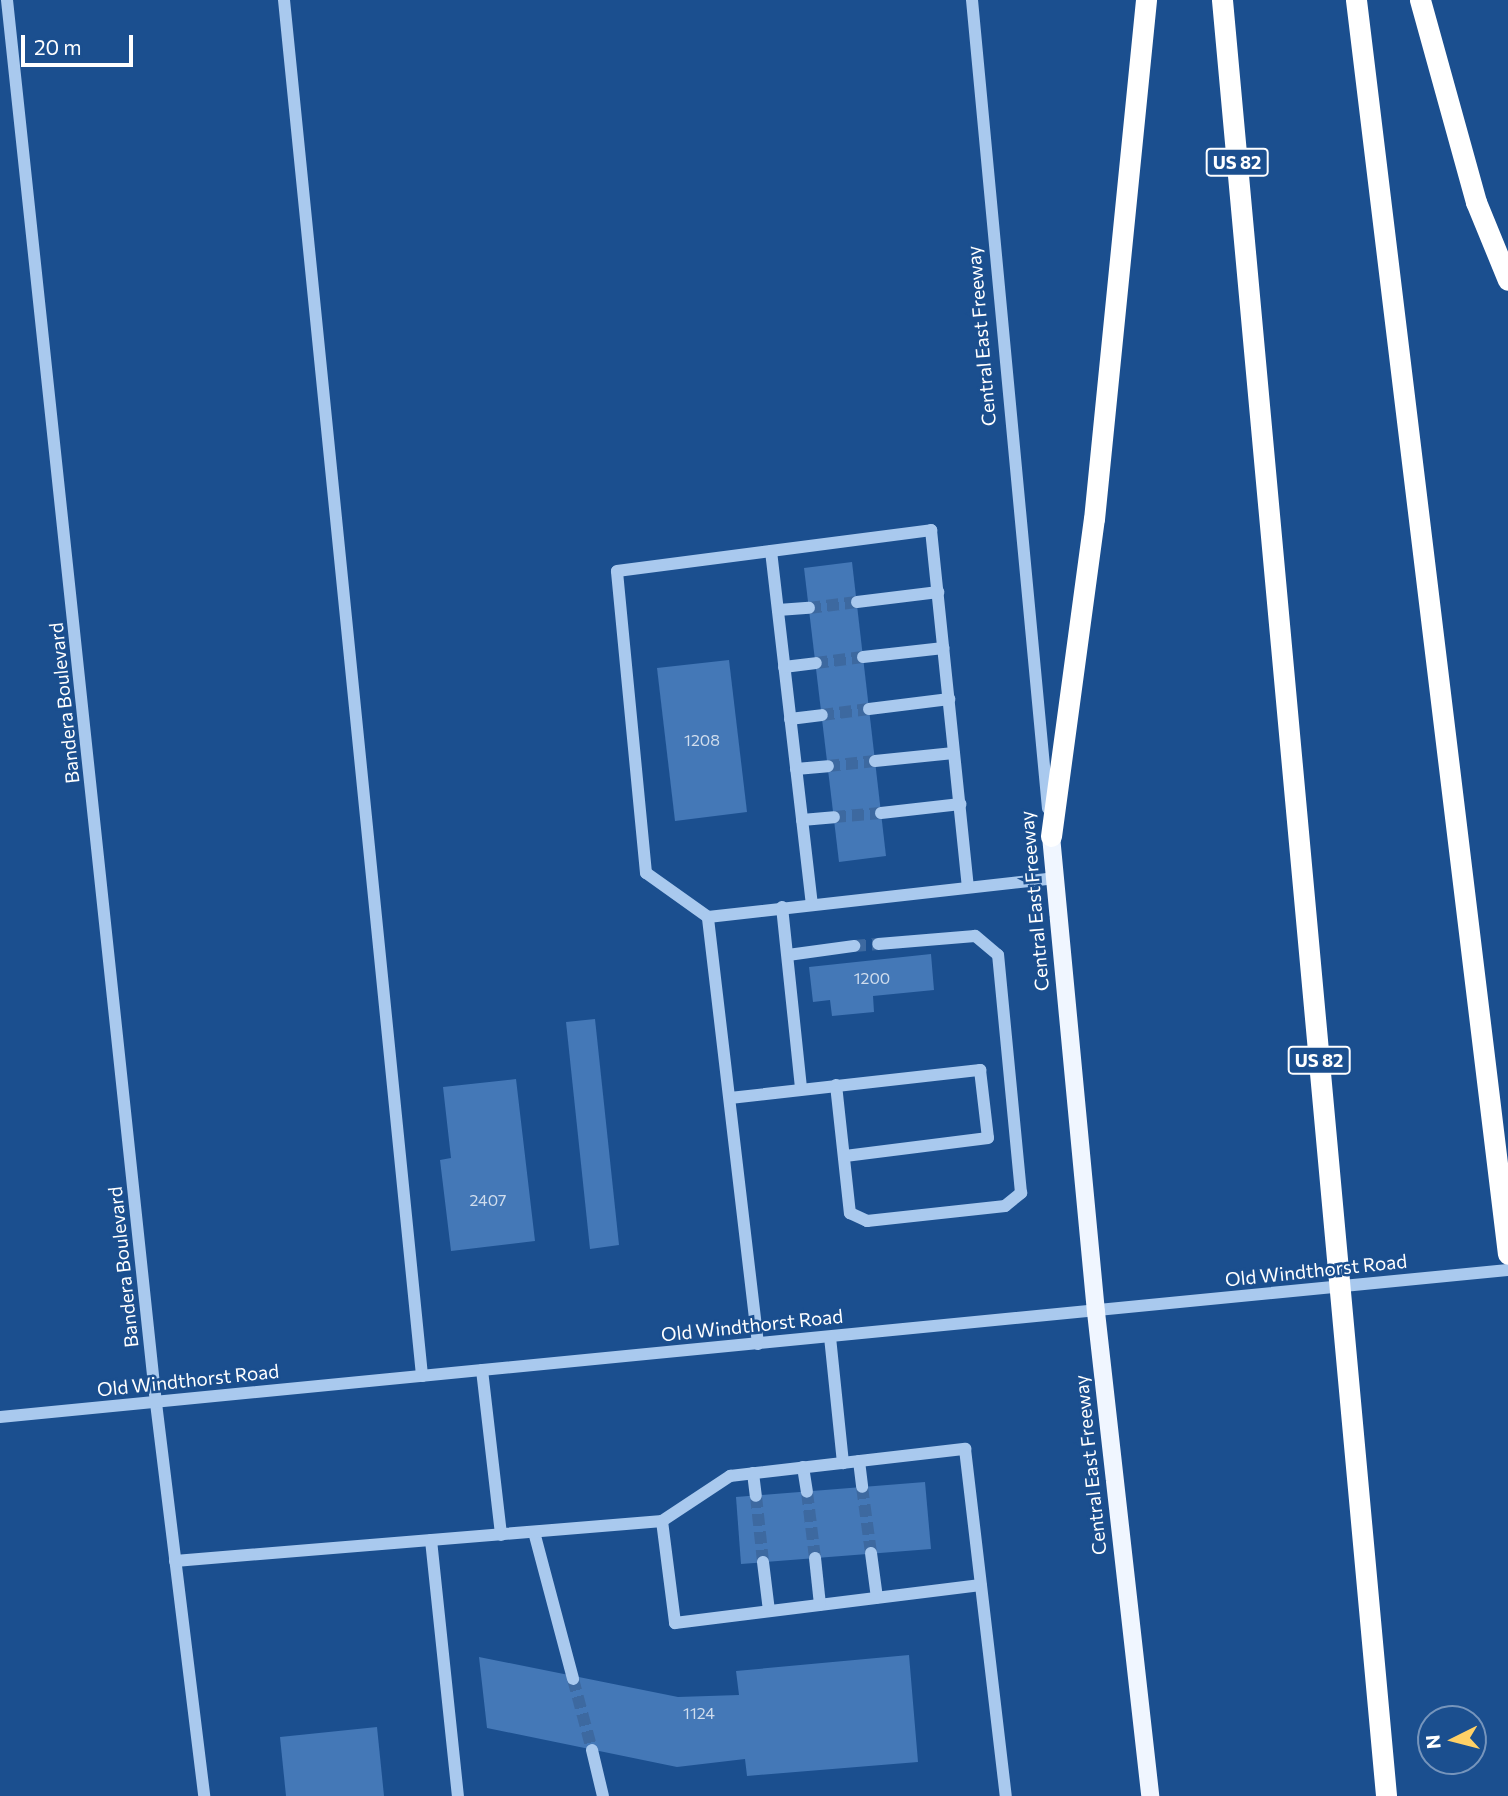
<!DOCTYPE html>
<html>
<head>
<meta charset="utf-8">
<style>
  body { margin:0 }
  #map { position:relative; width:1508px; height:1796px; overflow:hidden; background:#1b4f8f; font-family:Commissioner,sans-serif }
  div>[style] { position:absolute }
  .building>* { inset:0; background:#4478b7 }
  .minor-tunnel>* { height:12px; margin-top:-6px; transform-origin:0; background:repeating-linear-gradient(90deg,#3d69a0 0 12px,transparent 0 18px) }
  .minor>* { height:12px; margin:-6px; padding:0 6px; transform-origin:6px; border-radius:6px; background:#a9c9ee }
  .major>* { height:18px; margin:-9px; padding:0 9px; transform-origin:9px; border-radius:9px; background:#f0f6ff }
  .highway>* { height:21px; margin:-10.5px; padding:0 10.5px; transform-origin:10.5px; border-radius:10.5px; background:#fff }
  span { translate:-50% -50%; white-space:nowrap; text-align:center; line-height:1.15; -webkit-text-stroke:5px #1b4f8f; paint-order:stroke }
  .number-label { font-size:16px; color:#d0dded }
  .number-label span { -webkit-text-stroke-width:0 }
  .shield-label span { padding:2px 5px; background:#1b4f8f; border:2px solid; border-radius:5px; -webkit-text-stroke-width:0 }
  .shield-label { font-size:18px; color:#fff; font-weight:700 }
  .street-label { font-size:19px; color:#fff }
  .north { position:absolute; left:1417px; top:1705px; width:70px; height:70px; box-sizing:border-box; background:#1b4f8f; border:2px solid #7695bc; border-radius:50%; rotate:264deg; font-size:19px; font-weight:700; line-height:28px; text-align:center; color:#fff }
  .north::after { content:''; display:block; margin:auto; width:24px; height:32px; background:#ffd166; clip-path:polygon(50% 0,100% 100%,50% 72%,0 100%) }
  .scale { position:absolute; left:21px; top:35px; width:112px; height:32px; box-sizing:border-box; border:4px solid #fff; border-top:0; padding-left:9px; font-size:21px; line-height:24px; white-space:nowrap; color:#fff; -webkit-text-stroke:5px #1b4f8f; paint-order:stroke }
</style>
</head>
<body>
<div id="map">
  <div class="building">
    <div style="clip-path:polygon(852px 562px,886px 856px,839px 862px,804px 568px)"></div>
    <div style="clip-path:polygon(729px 660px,747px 812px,675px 821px,657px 668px)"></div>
    <div style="clip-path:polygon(931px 954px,934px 990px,873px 996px,874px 1012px,832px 1016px,830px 1000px,813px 1002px,809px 967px)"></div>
    <div style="clip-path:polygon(595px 1019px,619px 1245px,590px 1249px,566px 1022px)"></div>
    <div style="clip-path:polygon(516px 1079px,535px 1241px,451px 1251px,440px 1160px,451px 1158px,443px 1087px)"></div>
    <div style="clip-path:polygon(925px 1482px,931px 1549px,741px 1564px,736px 1497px)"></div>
    <div style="clip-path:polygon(909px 1655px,918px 1762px,747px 1776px,745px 1759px,677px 1767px,487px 1728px,479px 1657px,678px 1697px,739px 1695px,736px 1671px)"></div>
    <div style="clip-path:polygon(377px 1727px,384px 1796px,286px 1796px,280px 1737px)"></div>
  </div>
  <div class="minor-tunnel">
    <div style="left:809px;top:608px;width:48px;rotate:-7.1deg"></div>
    <div style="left:816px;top:663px;width:47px;rotate:-7.3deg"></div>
    <div style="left:822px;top:715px;width:47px;rotate:-7.3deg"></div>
    <div style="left:828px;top:766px;width:47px;rotate:-6.1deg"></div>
    <div style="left:834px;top:817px;width:47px;rotate:-4.9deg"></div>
    <div style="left:854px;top:946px;width:24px;rotate:-5deg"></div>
    <div style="left:862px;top:1487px;width:67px;rotate:82.2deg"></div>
    <div style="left:807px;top:1492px;width:66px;rotate:83.1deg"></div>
    <div style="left:756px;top:1496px;width:66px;rotate:83.9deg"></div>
    <div style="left:573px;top:1679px;width:73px;rotate:75deg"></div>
  </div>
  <div class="minor">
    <div style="left:7px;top:0;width:1411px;rotate:83.94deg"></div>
    <div style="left:156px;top:1403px;width:396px;rotate:83deg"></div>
    <div style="left:284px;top:0;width:1383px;rotate:84.27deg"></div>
    <div style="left:972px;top:0;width:812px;rotate:84.63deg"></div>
    <div style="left:771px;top:551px;width:354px;rotate:83.4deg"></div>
    <div style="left:857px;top:602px;width:82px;rotate:-7deg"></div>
    <div style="left:778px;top:610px;width:31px;rotate:-4deg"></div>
    <div style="left:863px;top:657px;width:81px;rotate:-6.4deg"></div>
    <div style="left:784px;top:667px;width:32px;rotate:-7deg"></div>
    <div style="left:869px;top:709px;width:81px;rotate:-7.1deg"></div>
    <div style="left:790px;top:719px;width:32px;rotate:-7deg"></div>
    <div style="left:875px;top:761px;width:79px;rotate:-5.8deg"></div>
    <div style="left:796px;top:769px;width:32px;rotate:-5deg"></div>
    <div style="left:881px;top:813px;width:80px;rotate:-6.5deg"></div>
    <div style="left:802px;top:820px;width:32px;rotate:-5deg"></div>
    <div style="left:782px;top:907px;width:182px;rotate:84deg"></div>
    <div style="left:708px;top:917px;width:76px;rotate:-144.6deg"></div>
    <div style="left:646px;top:873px;width:303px;rotate:-95.5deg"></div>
    <div style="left:617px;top:571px;width:317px;rotate:-7.4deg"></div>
    <div style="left:931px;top:530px;width:359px;rotate:84.1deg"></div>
    <div style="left:788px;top:955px;width:67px;rotate:-7.8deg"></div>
    <div style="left:836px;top:1085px;width:129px;rotate:83.8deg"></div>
    <div style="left:850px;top:1213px;width:19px;rotate:25deg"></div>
    <div style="left:867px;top:1221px;width:139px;rotate:-6.2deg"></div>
    <div style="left:1005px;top:1206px;width:21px;rotate:-39deg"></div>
    <div style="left:1021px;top:1193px;width:239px;rotate:-95.5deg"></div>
    <div style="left:998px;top:955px;width:30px;rotate:-140deg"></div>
    <div style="left:975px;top:936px;width:97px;rotate:175.3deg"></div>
    <div style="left:730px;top:1098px;width:252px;rotate:-6.4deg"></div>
    <div style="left:980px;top:1070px;width:68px;rotate:83.3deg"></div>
    <div style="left:988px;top:1138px;width:144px;rotate:172.8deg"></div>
    <div style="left:830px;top:1337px;width:127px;rotate:84.1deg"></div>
    <div style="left:758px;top:1344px;width:430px;rotate:-96.7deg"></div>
    <div style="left:708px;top:917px;width:348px;rotate:-6.4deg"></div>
    <div style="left:482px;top:1370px;width:166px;rotate:83.4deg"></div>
    <div style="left:0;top:1417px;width:1515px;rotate:-5.57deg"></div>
    <div style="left:859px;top:1461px;width:26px;rotate:83deg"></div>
    <div style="left:803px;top:1467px;width:25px;rotate:81deg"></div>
    <div style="left:753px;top:1473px;width:23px;rotate:83deg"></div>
    <div style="left:662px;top:1521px;width:103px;rotate:82.7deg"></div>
    <div style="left:675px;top:1623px;width:308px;rotate:-7.1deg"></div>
    <div style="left:534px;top:1532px;width:152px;rotate:75.1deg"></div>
    <div style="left:431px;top:1540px;width:257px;rotate:84deg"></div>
    <div style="left:871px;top:1553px;width:45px;rotate:82.4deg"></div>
    <div style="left:815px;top:1558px;width:47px;rotate:83.9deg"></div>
    <div style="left:175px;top:1561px;width:489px;rotate:-4.7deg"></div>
    <div style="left:662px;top:1521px;width:82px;rotate:-33.5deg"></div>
    <div style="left:730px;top:1476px;width:237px;rotate:-6.6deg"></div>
    <div style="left:965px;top:1449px;width:349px;rotate:83.3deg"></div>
    <div style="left:763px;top:1562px;width:49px;rotate:83deg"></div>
    <div style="left:592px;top:1750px;width:47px;rotate:76.6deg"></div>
  </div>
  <div class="major">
    <div style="left:1051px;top:836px;width:478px;rotate:84.6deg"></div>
    <div style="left:1096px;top:1312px;width:487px;rotate:83.6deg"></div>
  </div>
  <div class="highway">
    <div style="left:1222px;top:0;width:1803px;rotate:84.78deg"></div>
    <div style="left:1356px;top:0;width:1263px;rotate:83.09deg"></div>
    <div style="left:1420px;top:0;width:210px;rotate:74.5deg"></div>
    <div style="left:1476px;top:202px;width:84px;rotate:67.7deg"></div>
    <div style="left:1051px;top:836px;width:320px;rotate:-82.3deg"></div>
    <div style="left:1094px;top:519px;width:522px;rotate:-84.28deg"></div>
  </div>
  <div class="number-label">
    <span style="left:702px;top:740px">1208</span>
    <span style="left:872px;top:978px">1200</span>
    <span style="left:488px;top:1200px">2407</span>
    <span style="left:699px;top:1713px">1124</span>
  </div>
  <div class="shield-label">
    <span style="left:1237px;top:162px">US 82</span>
    <span style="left:1319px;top:1060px">US 82</span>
  </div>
  <div class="street-label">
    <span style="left:981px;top:336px;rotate:-95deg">Central East Freeway</span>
    <span style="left:64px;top:703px;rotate:-96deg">Bandera Boulevard</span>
    <span style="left:1034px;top:901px;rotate:-95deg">Central East Freeway</span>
    <span style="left:123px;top:1267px;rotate:-96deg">Bandera Boulevard</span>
    <span style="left:1316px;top:1270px;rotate:-6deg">Old Windthorst Road</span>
    <span style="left:752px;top:1325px;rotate:-6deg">Old Windthorst Road</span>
    <span style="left:188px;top:1380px;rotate:-6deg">Old Windthorst Road</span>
    <span style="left:1090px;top:1465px;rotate:-96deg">Central East Freeway</span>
  </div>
  <div class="north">N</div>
  <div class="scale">20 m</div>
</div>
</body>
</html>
